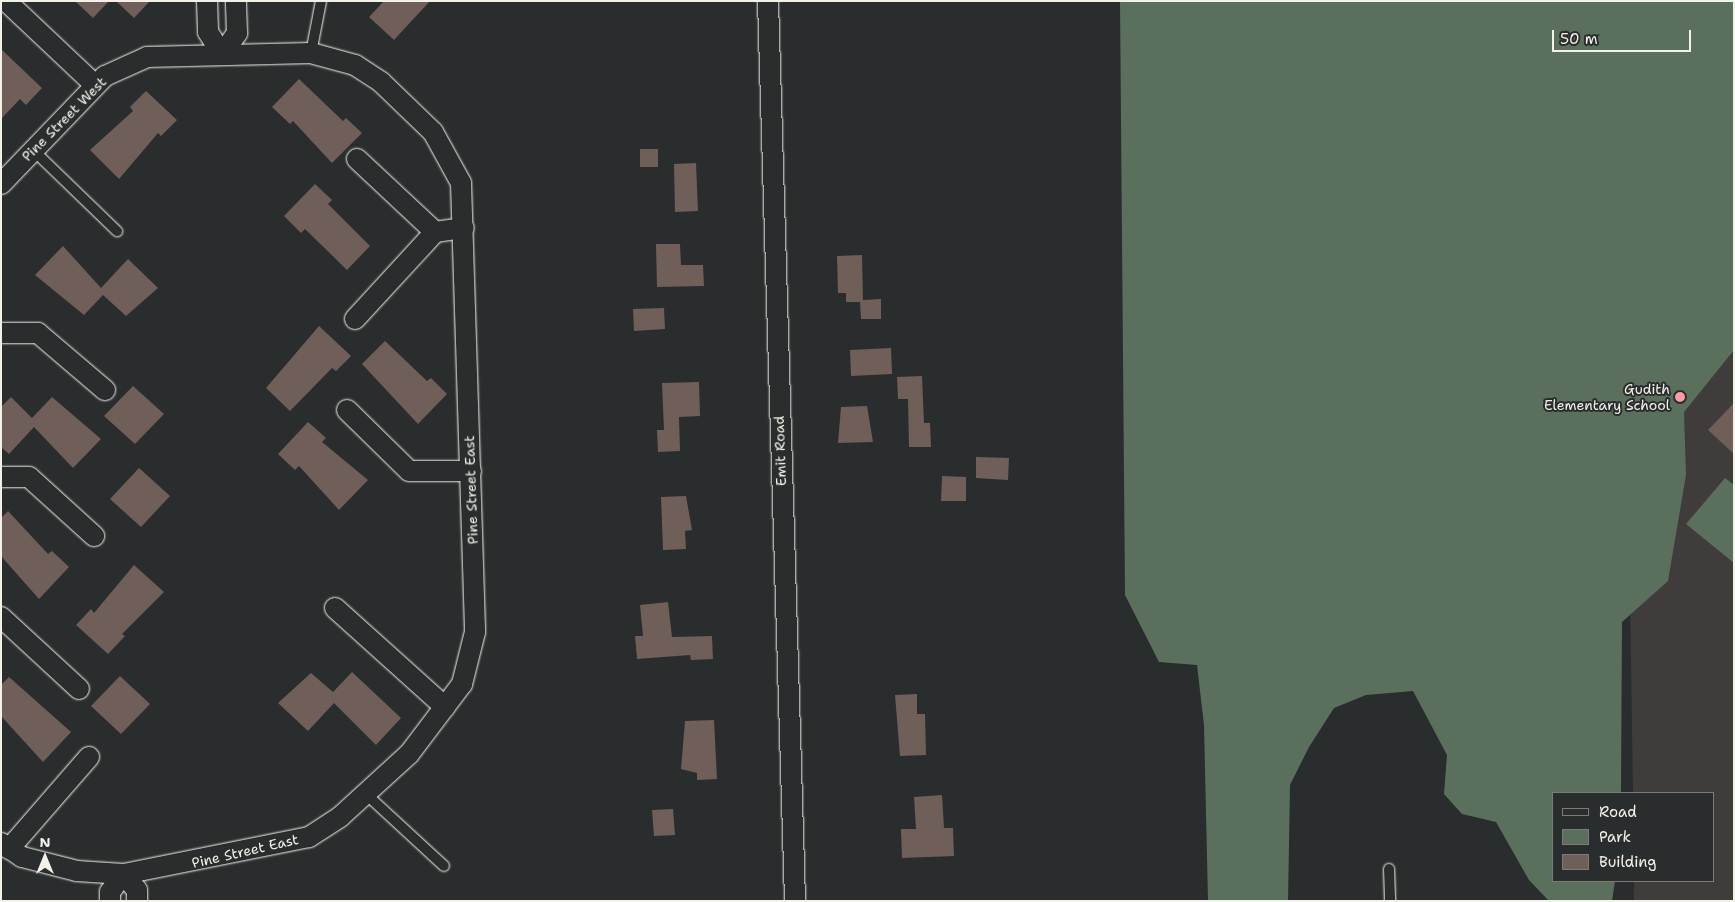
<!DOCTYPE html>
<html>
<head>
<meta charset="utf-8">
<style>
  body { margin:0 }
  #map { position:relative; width:1735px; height:902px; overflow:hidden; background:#2a2d2e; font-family:"Shantell Sans",sans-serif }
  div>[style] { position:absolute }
  .built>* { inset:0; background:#3f3c3b }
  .green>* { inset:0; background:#5a705c }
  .building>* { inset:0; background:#705e58 }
  .roads { filter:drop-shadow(0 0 1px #f4f1e8) drop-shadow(0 0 1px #f4f1e8) }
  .service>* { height:10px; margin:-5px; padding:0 5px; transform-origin:5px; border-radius:5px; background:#2a2d2e }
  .minor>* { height:20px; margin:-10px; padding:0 10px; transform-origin:10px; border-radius:10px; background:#2a2d2e }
  .dots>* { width:14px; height:14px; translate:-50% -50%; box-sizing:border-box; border:2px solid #2a2d2e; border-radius:50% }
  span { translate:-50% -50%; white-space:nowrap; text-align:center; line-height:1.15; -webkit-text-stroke:4px #2a2d2e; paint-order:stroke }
  .street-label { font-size:14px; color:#f4f1e8 }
  .poi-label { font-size:14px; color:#f4f1e8 }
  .right { translate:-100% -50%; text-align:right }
  .frame { position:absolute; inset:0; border:2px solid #f4f1e8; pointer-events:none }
  .legend { position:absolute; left:1552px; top:792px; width:162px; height:90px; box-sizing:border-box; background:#2a2d2e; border:1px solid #7b7b78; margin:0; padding:6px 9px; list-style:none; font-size:15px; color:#f4f1e8 }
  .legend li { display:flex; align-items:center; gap:10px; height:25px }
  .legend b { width:25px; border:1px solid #7b7b78 }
  .north { position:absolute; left:20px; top:832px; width:50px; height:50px; -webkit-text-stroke:4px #2a2d2e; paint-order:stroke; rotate:0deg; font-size:14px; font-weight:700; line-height:20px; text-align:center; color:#f4f1e8 }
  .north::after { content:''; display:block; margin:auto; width:18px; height:22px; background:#f4f1e8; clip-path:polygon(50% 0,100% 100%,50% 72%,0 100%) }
  .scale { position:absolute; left:1552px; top:30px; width:139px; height:22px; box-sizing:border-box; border:2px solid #f4f1e8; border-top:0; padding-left:6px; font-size:15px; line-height:18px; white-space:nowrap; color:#f4f1e8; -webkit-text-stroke:4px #2a2d2e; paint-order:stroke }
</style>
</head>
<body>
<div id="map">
  <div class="built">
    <div style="clip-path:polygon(1621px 1px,1734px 1px,1734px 901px,1634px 901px,1634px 881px,1714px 881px,1714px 793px,1633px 793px)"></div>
  </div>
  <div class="green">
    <div style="clip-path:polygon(1120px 1px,1734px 1px,1734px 350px,1684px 412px,1686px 475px,1668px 581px,1622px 622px,1621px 793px,1554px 793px,1554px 881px,1615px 881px,1612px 901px,1549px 901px,1529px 880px,1496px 822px,1462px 814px,1444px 794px,1447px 755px,1413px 691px,1366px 695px,1334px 708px,1309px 747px,1290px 785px,1288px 901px,1208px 901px,1204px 725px,1197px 665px,1159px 662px,1125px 595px)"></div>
    <div style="clip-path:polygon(1725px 478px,1734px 485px,1734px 563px,1686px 524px)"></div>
  </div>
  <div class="building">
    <div style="clip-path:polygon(75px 1px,109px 1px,93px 18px)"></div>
    <div style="clip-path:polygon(116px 1px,150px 1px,134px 18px)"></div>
    <div style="clip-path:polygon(384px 1px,430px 1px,394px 40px,369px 17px)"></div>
    <div style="clip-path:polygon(1px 49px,42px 88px,26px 105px,20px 99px,1px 119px)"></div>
    <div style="clip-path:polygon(299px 79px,343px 121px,346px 118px,362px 133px,332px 163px,293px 121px,290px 124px,272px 107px)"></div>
    <div style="clip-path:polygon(146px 91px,177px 120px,161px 136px,158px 133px,119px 179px,90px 150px,133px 111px,130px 107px)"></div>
    <div style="clip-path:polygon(640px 149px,658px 149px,658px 167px,640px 167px)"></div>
    <div style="clip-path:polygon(696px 163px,698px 211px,675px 212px,674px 164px)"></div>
    <div style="clip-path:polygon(315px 184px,332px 200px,328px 204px,370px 246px,347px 270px,305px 229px,301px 233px,284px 216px)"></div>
    <div style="clip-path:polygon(656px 244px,680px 244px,681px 265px,703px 265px,704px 286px,657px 287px)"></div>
    <div style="clip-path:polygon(63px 246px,101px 288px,128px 259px,158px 288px,126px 316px,103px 295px,84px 315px,35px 275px)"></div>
    <div style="clip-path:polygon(862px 255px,863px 300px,881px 299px,881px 319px,861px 319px,860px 302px,846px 302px,846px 293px,838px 293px,837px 256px)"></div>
    <div style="clip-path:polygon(664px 308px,665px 329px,634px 331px,633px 309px)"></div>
    <div style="clip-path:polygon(319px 326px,351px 356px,336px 371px,332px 368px,290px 411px,266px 388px)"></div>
    <div style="clip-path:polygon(385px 341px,427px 381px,431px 378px,447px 394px,418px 424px,362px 364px)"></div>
    <div style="clip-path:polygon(891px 348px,892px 374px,851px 376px,850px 350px)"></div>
    <div style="clip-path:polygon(922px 376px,924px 423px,930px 423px,931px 447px,909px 447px,908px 399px,898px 399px,897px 377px)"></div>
    <div style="clip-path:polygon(699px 382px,700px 416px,679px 417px,680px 451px,658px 452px,657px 430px,664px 430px,662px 383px)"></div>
    <div style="clip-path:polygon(133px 386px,164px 414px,135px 444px,104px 416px)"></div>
    <div style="clip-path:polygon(11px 397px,32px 418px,52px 397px,101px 439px,73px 468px,34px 427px,9px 454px,1px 447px,1px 407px)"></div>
    <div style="clip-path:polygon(1734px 403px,1734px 454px,1708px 430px)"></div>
    <div style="clip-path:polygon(867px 406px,873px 442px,838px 443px,841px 407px)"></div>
    <div style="clip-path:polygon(308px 422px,326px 438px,322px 442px,368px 480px,339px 510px,299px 466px,295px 470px,278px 454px)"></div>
    <div style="clip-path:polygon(976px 457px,1009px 458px,1008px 480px,976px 478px)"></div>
    <div style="clip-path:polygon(139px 468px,170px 496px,141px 527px,110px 499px)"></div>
    <div style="clip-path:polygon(942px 476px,966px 477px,966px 501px,941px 501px)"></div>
    <div style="clip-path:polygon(686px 496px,692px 530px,685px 531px,686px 549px,663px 550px,661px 497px)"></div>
    <div style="clip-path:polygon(8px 511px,48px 554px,52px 551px,69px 567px,39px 599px,1px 556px,1px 518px)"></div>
    <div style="clip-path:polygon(134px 565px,164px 592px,122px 634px,125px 636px,108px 654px,76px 625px,91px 609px,94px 613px)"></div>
    <div style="clip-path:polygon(668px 602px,672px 637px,712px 636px,713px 659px,691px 660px,690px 655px,637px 659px,635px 636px,643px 636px,640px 605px)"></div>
    <div style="clip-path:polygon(352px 672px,401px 718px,376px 745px,334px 703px,308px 731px,278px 703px,311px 673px,333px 692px)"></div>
    <div style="clip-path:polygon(120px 676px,150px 704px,121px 734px,91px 706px)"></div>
    <div style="clip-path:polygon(9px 677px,71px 732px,43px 762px,1px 716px,1px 685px)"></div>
    <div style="clip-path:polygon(917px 694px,917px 714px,925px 714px,926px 755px,900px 756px,895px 695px)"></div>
    <div style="clip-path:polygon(714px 720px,717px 779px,697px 780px,697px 773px,681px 769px,685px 721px)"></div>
    <div style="clip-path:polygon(942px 795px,944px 828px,953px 828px,954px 856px,902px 858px,901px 829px,916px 829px,914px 797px)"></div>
    <div style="clip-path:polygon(673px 809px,675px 835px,654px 836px,652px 810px)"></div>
  </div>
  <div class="roads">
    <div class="service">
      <div style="left:311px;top:53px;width:53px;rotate:-79.1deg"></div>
      <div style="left:33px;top:150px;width:117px;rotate:44deg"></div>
      <div style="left:366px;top:794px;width:106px;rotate:42.7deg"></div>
      <div style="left:1389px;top:869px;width:32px;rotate:88deg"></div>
    </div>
    <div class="minor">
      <div style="left:6px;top:1px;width:122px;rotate:43.3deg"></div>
      <div style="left:207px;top:1px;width:31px;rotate:88deg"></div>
      <div style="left:208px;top:32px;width:26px;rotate:58deg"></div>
      <div style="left:768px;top:1px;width:900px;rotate:88.28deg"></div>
      <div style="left:222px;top:54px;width:26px;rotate:-54deg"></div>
      <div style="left:237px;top:33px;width:32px;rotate:-92deg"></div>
      <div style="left:357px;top:159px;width:107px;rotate:43.1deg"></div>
      <div style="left:435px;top:232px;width:29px;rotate:-8deg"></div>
      <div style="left:1px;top:184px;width:150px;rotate:-46.1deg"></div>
      <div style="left:105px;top:76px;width:46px;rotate:-24.3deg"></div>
      <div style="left:147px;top:57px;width:164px;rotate:-1.4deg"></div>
      <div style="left:311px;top:53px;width:46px;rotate:15.3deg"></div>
      <div style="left:355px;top:65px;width:31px;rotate:33deg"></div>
      <div style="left:381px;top:82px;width:72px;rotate:43.9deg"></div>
      <div style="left:433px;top:132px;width:58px;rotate:61.2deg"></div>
      <div style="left:461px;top:183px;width:449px;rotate:88.2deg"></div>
      <div style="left:475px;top:632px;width:54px;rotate:104deg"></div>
      <div style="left:462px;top:684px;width:88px;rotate:127.1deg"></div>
      <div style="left:409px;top:754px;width:93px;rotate:137.6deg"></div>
      <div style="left:340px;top:817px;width:37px;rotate:147deg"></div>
      <div style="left:309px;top:837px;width:190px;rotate:168.7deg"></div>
      <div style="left:123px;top:874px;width:46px;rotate:-176.3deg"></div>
      <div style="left:77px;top:871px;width:57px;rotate:-165.7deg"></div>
      <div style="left:22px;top:857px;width:25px;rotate:-146deg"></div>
      <div style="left:355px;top:319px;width:118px;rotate:-47.4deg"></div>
      <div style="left:1px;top:333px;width:37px"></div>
      <div style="left:38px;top:333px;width:88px;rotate:40.4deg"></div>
      <div style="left:347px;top:410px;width:87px;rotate:44.5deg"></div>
      <div style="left:409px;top:471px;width:62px"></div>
      <div style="left:1px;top:477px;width:28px"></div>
      <div style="left:29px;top:477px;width:88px;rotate:42.2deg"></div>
      <div style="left:335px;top:608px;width:148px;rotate:42deg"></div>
      <div style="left:1px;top:617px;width:106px;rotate:42.7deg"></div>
      <div style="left:9px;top:849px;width:122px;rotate:-49deg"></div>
      <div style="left:123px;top:874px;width:21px;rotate:49deg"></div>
      <div style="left:137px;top:890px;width:11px;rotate:90deg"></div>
      <div style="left:110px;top:901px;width:9px;rotate:-90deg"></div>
      <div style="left:110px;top:892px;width:22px;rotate:-54deg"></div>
    </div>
  </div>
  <div class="dots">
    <div style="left:1680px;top:397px;background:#ff9aa2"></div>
  </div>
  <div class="street-label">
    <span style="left:64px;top:119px;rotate:-45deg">Pine Street West</span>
    <span style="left:780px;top:451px;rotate:-92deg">Emit Road</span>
    <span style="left:471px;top:490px;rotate:-92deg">Pine Street East</span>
    <span style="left:245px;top:851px;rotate:-13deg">Pine Street East</span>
  </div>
  <div class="poi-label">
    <span class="right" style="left:1670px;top:397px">Gudith<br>Elementary School</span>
  </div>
  <div class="frame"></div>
  <ul class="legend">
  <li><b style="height:6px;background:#2a2d2e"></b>Road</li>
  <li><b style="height:14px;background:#5a705c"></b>Park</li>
  <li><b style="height:14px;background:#705e58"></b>Building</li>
  </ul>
  <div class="north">N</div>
  <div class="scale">50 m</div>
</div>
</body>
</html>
